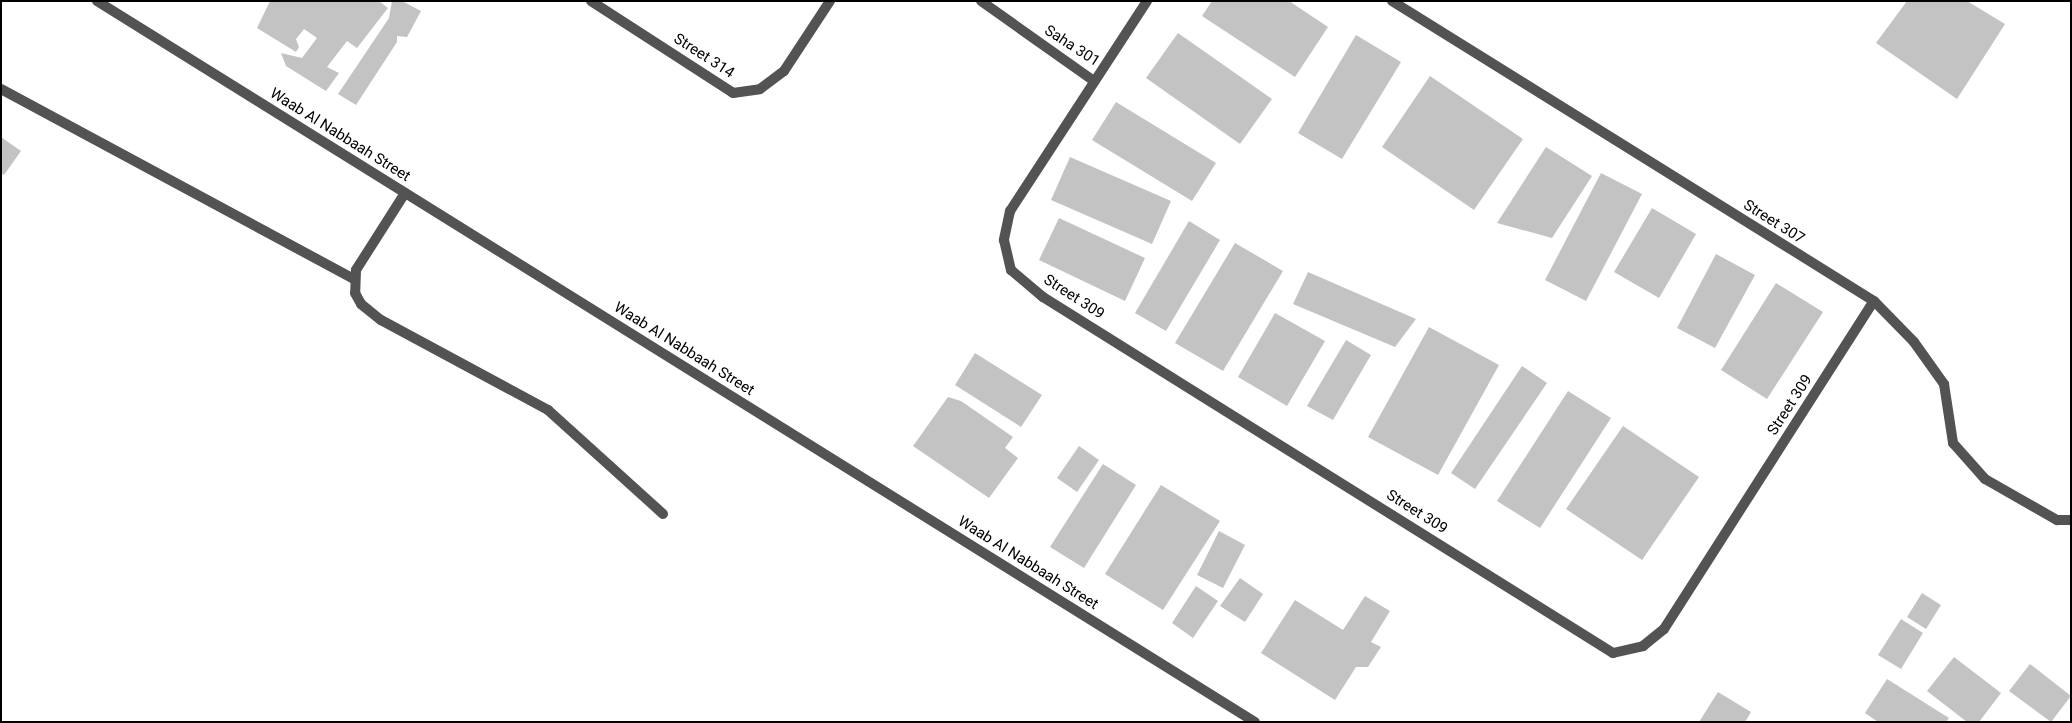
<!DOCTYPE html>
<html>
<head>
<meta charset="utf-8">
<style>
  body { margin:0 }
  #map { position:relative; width:2072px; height:723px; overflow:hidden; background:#fff; font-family:Roboto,sans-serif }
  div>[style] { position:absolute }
  .building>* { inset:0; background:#c3c3c3 }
  .minor>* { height:10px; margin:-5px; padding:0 5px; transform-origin:5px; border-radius:5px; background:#535353 }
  span { translate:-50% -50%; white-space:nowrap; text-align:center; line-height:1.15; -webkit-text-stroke:4px #fff; paint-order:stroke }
  .street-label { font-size:15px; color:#000 }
  .frame { position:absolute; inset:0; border:2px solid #000; pointer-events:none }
</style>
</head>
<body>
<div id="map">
  <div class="building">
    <div style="clip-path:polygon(270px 1px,379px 1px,388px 8px,357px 48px,347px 41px,327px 67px,339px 73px,326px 91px,286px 66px,281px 53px,302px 58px,317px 38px,304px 29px,296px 39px,299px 47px,296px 52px,257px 28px)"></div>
    <div style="clip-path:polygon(392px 1px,402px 1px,421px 11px,407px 37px,397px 36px,397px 42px,356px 105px,338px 94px,389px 18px)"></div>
    <div style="clip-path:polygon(1212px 1px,1289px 1px,1328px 27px,1295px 77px,1202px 16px)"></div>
    <div style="clip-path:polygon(1907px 1px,1967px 1px,2005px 24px,1957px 99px,1876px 43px)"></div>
    <div style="clip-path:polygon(1178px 33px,1272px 99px,1240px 144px,1146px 78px)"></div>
    <div style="clip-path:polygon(1356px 35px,1401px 62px,1342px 159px,1298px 133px)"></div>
    <div style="clip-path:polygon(1430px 76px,1523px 139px,1474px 210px,1382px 147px)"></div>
    <div style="clip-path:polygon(1116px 102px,1216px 163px,1192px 201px,1092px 140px)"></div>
    <div style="clip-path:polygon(1px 137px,21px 151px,4px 175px,1px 173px)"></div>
    <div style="clip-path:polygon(1546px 147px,1592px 176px,1552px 238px,1497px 223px)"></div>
    <div style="clip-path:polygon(1070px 157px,1171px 201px,1152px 244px,1051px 200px)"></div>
    <div style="clip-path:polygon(1601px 173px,1642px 194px,1586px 301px,1545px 280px)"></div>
    <div style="clip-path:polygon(1652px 208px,1696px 234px,1659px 298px,1614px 272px)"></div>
    <div style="clip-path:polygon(1059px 218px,1145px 258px,1125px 301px,1039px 260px)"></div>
    <div style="clip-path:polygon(1189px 221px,1220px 240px,1166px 331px,1135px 313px)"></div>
    <div style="clip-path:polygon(1235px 243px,1283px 271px,1223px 371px,1175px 343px)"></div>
    <div style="clip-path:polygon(1716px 254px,1755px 275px,1715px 348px,1677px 328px)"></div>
    <div style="clip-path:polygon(1308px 272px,1416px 319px,1395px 347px,1293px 304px)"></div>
    <div style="clip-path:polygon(1776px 283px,1823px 312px,1767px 399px,1721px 370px)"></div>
    <div style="clip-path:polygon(1275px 313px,1325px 341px,1287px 406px,1238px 377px)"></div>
    <div style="clip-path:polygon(1429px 327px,1499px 365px,1438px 475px,1368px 437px)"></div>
    <div style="clip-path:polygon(1346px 340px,1371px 355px,1333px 420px,1307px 406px)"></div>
    <div style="clip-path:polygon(975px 353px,1042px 395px,1021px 427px,955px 385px)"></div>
    <div style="clip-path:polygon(1522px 366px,1547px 383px,1475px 489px,1451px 473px)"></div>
    <div style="clip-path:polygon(1568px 391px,1611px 418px,1540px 528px,1497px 501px)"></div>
    <div style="clip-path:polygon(948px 397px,961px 401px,1013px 437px,1005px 448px,1018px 458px,989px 498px,913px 446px)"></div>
    <div style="clip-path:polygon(1623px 426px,1699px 477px,1642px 560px,1566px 509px)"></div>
    <div style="clip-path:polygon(1079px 446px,1099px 460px,1077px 492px,1057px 478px)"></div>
    <div style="clip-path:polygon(1103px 464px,1136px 485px,1084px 568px,1050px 547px)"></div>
    <div style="clip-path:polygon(1161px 485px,1220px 521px,1163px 610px,1105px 574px)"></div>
    <div style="clip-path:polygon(1219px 531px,1245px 545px,1223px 588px,1197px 575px)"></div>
    <div style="clip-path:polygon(1240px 578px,1263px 594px,1245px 622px,1220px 606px)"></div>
    <div style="clip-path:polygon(1196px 586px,1218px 601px,1193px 638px,1172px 623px)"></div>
    <div style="clip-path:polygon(1922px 593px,1941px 605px,1926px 629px,1907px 617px)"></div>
    <div style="clip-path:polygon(1365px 596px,1390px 611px,1371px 642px,1381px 647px,1368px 667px,1356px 667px,1335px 700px,1261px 653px,1295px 600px,1343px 630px)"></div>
    <div style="clip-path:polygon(1901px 619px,1923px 633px,1901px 669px,1878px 655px)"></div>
    <div style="clip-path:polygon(1954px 657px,2001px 693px,1979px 722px,1967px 722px,1927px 691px)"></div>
    <div style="clip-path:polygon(2030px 664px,2071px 696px,2051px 722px,2009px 691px)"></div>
    <div style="clip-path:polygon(1887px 679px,1949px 718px,1946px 722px,1878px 722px,1865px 713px)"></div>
    <div style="clip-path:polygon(1718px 692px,1751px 712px,1745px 722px,1699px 722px)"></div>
  </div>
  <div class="minor">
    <div style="left:97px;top:1px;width:1364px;rotate:31.91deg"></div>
    <div style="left:591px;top:1px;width:169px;rotate:32.9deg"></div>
    <div style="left:733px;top:93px;width:27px;rotate:-8deg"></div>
    <div style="left:760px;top:89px;width:30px;rotate:-37deg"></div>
    <div style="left:784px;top:71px;width:84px;rotate:-56.7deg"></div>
    <div style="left:981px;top:1px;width:138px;rotate:35.3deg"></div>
    <div style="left:1147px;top:1px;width:251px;rotate:123.1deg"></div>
    <div style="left:1010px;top:211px;width:30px;rotate:102deg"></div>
    <div style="left:1004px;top:240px;width:31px;rotate:77deg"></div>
    <div style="left:1011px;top:270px;width:42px;rotate:40.2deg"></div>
    <div style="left:1043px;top:297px;width:672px;rotate:31.99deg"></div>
    <div style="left:1613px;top:653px;width:31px;rotate:-13deg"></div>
    <div style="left:1643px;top:646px;width:27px;rotate:-39deg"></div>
    <div style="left:1664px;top:629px;width:389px;rotate:-57.4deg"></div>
    <div style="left:1392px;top:1px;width:568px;rotate:31.9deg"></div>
    <div style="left:1874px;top:301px;width:57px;rotate:45.7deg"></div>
    <div style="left:1914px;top:342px;width:52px;rotate:54.5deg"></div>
    <div style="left:1944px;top:384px;width:60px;rotate:81.3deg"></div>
    <div style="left:1953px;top:443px;width:48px;rotate:48.4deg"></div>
    <div style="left:1985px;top:479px;width:83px;rotate:29.7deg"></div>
    <div style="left:2057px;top:520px;width:14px"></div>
    <div style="left:1px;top:89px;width:401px;rotate:28.3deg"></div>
    <div style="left:405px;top:193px;width:91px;rotate:122.5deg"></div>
    <div style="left:356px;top:270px;width:23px;rotate:92deg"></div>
    <div style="left:355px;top:293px;width:13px;rotate:61deg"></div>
    <div style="left:361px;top:304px;width:26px;rotate:39deg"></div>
    <div style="left:381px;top:320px;width:190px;rotate:28.3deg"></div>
    <div style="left:548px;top:410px;width:155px;rotate:42.1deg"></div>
  </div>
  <div class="street-label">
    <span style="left:1072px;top:46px;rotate:33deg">Saha 301</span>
    <span style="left:704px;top:56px;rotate:33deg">Street 314</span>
    <span style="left:340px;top:135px;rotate:32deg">Waab Al Nabbaah Street</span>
    <span style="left:1774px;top:222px;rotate:32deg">Street 307</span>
    <span style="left:1074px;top:297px;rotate:33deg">Street 309</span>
    <span style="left:684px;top:349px;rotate:32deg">Waab Al Nabbaah Street</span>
    <span style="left:1790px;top:405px;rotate:-57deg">Street 309</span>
    <span style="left:1417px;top:512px;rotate:32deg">Street 309</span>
    <span style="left:1028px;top:563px;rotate:32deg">Waab Al Nabbaah Street</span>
  </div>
  <div class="frame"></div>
</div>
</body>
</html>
